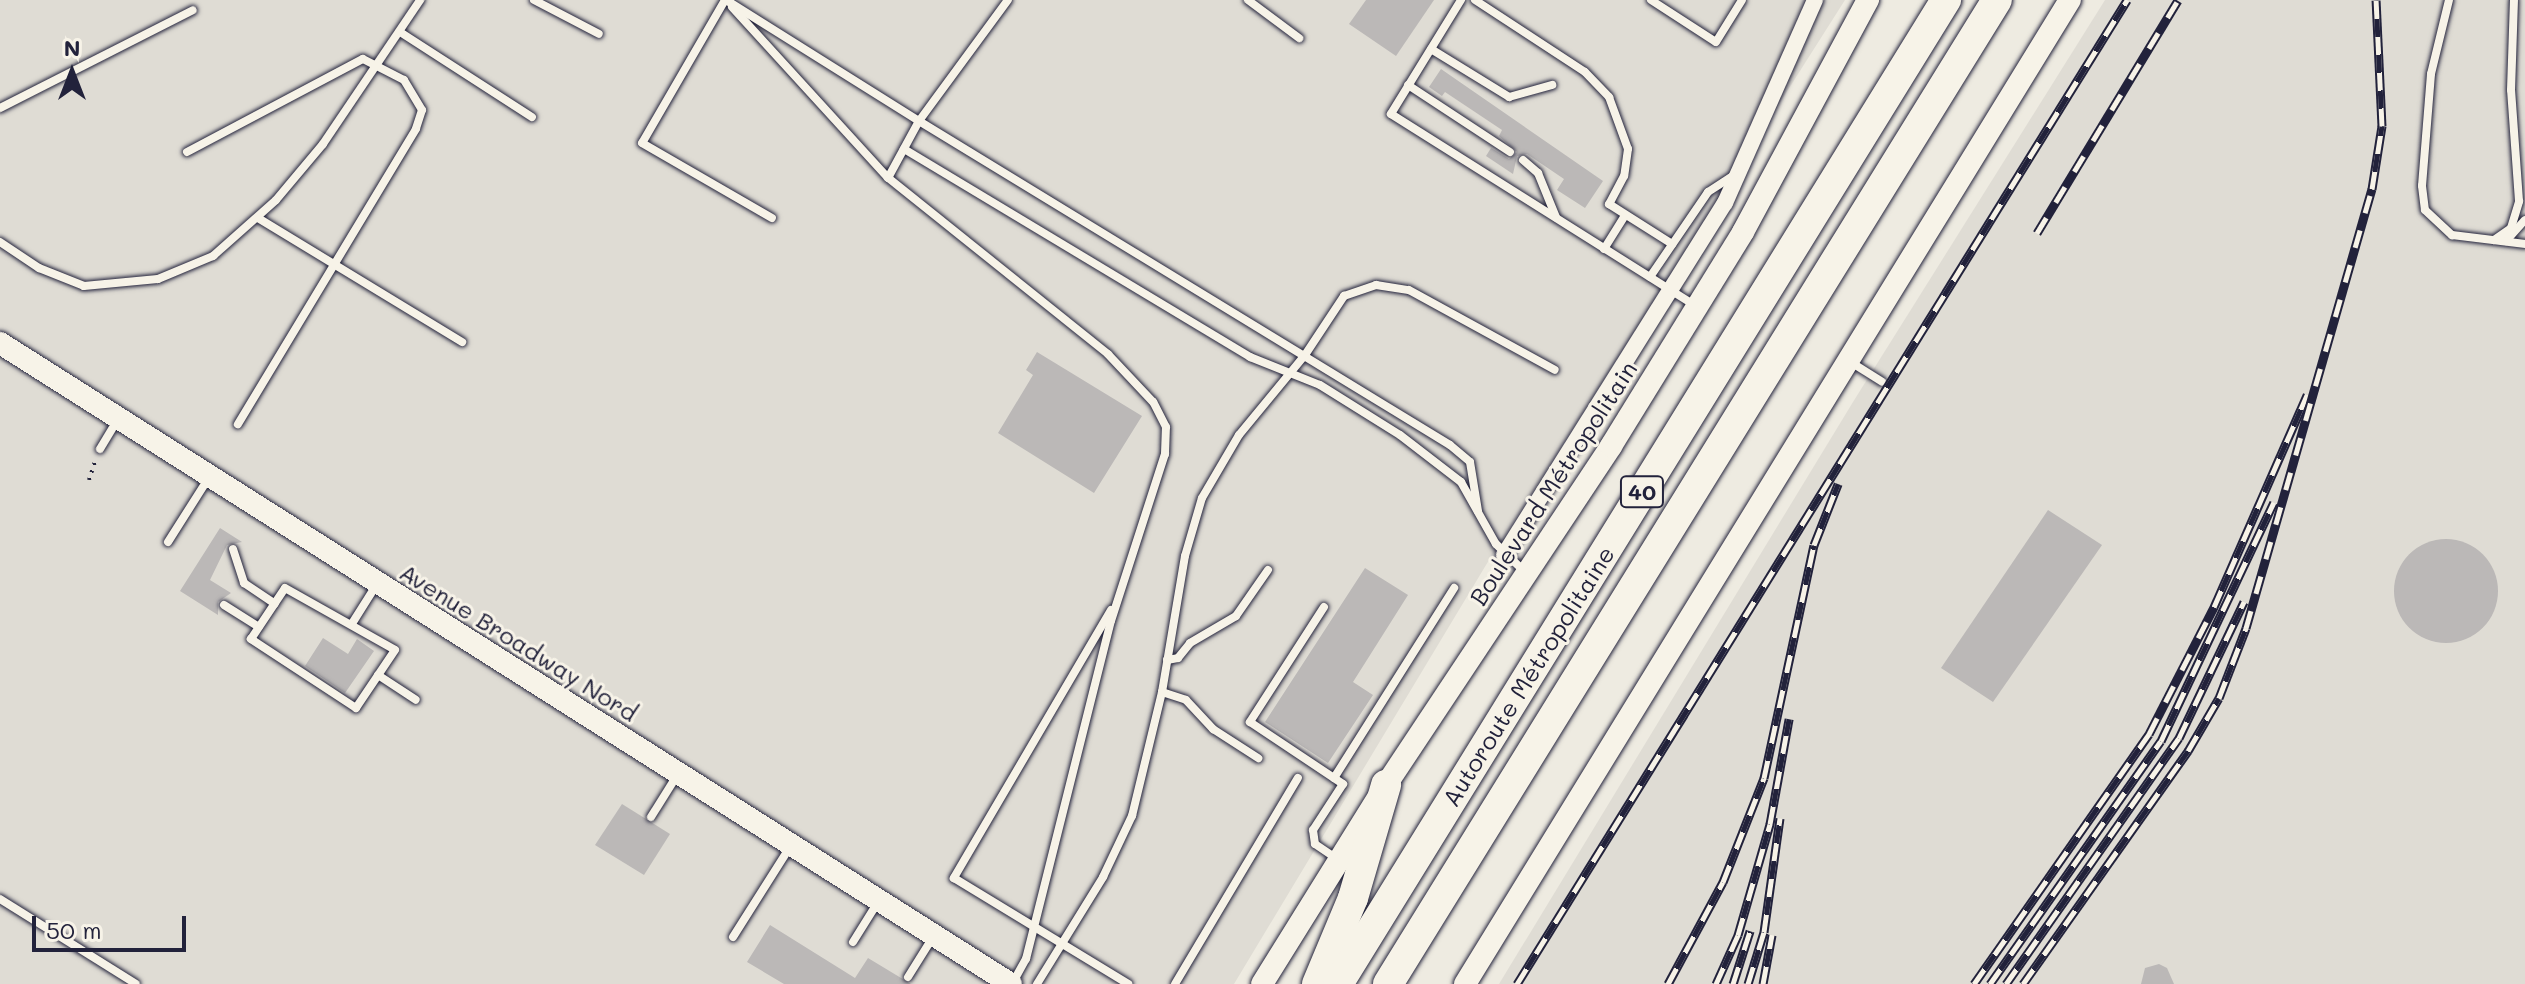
<!DOCTYPE html>
<html>
<head>
<meta charset="utf-8">
<style>
  body { margin:0 }
  #map { position:relative; width:2525px; height:984px; overflow:hidden; background:#eeebe1; font-family:Mali,sans-serif }
  div>[style] { position:absolute }
  .built>* { inset:0; background:#dfdcd4 }
  .building>* { inset:0; background:#bbb8b7 }
  .round { border-radius:50% }
  .path>* { height:4px; margin-top:-2px; transform-origin:0; background:repeating-linear-gradient(90deg,#22223b 0 2px,transparent 0 8px) }
  .roads { filter:drop-shadow(0 0 2px #22223b) drop-shadow(0 0 2px #22223b) }
  .lane>* { height:8px; margin:-4px; padding:0 4px; transform-origin:4px; border-radius:4px; background:#f7f3e8 }
  .street>* { height:16px; margin:-8px; padding:0 8px; transform-origin:8px; border-radius:8px; background:#f7f3e8 }
  .secondary>* { height:22px; margin:-11px; padding:0 11px; transform-origin:11px; border-radius:11px; background:#f7f3e8 }
  .highway>* { height:30px; margin:-15px; padding:0 15px; transform-origin:15px; border-radius:15px; background:#f7f3e8 }
  .rail>* { height:9px; margin-top:-4.5px; transform-origin:0; background:repeating-linear-gradient(90deg,#f7f3e8 0 18px,#22223b 0 36px); box-sizing:border-box; border-block:2px solid #22223b }
  span { translate:-50% -50%; white-space:nowrap; text-align:center; line-height:1.15; -webkit-text-stroke:6px #f7f3e8; paint-order:stroke }
  .shield-label span { padding:2px 6px; background:#f7f3e8; border:2px solid; border-radius:6px; -webkit-text-stroke-width:0 }
  .shield-label { font-size:22px; color:#22223b; font-weight:700 }
  .street-label { font-size:24px; color:#22223b }
  .north { position:absolute; left:32px; top:32px; width:80px; height:80px; -webkit-text-stroke:6px #f7f3e8; paint-order:stroke; rotate:0deg; font-size:22px; font-weight:700; line-height:32px; text-align:center; color:#22223b }
  .north::after { content:''; display:block; margin:auto; width:28px; height:36px; background:#22223b; clip-path:polygon(50% 0,100% 100%,50% 72%,0 100%) }
  .scale { position:absolute; left:32px; top:916px; width:154px; height:36px; box-sizing:border-box; border:4px solid #22223b; border-top:0; padding-left:10px; font-size:24px; line-height:28px; white-space:nowrap; color:#22223b; -webkit-text-stroke:6px #f7f3e8; paint-order:stroke }
</style>
</head>
<body>
<div id="map">
  <div class="built">
    <div style="clip-path:polygon(0 0,1845px 0,1486px 565px,1234px 984px,0 984px)"></div>
    <div style="clip-path:polygon(2105px 0,2525px 0,2525px 984px,1499px 984px,1853px 402px)"></div>
  </div>
  <div class="building">
    <div style="clip-path:polygon(1366px 0,1434px 0,1396px 56px,1349px 24px)"></div>
    <div style="clip-path:polygon(1441px 69px,1603px 181px,1585px 208px,1557px 190px,1564px 179px,1527px 154px,1517px 156px,1513px 174px,1486px 156px,1491px 148px,1509px 159px,1517px 152px,1499px 136px,1502px 130px,1445px 92px,1442px 96px,1429px 87px)"></div>
    <div style="clip-path:polygon(1037px 352px,1142px 416px,1094px 493px,998px 433px,1033px 375px,1026px 370px)"></div>
    <div style="clip-path:polygon(2048px 510px,2102px 545px,1993px 702px,1941px 668px)"></div>
    <div style="clip-path:polygon(220px 528px,242px 542px,227px 545px,210px 580px,231px 593px,218px 602px,218px 615px,180px 591px)"></div>
    <div class="round" style="left:2394px;top:539px;width:104px;height:104px"></div>
    <div style="clip-path:polygon(1365px 568px,1408px 595px,1353px 682px,1373px 695px,1328px 763px,1265px 722px)"></div>
    <div style="clip-path:polygon(323px 638px,348px 654px,357px 639px,374px 651px,345px 693px,305px 666px)"></div>
    <div style="clip-path:polygon(622px 804px,670px 834px,644px 875px,595px 845px)"></div>
    <div style="clip-path:polygon(770px 925px,855px 978px,868px 958px,911px 984px,784px 984px,747px 962px)"></div>
    <div style="clip-path:polygon(2159px 964px,2167px 968px,2174px 984px,2141px 984px,2145px 968px)"></div>
  </div>
  <div class="path">
    <div style="left:89px;top:480px;width:22px;rotate:-72deg"></div>
  </div>
  <div class="roads">
    <div class="lane">
      <div style="left:534px;top:0;width:73px;rotate:27.6deg"></div>
      <div style="left:725px;top:0;width:165px;rotate:120.1deg"></div>
      <div style="left:642px;top:143px;width:150px;rotate:30deg"></div>
      <div style="left:726px;top:0;width:228px;rotate:32.1deg"></div>
      <div style="left:919px;top:121px;width:150px;rotate:-53.7deg"></div>
      <div style="left:1248px;top:0;width:64px;rotate:36.7deg"></div>
      <div style="left:1461px;top:0;width:134px;rotate:121.6deg"></div>
      <div style="left:1391px;top:114px;width:360px;rotate:32.2deg"></div>
      <div style="left:1475px;top:0;width:131px;rotate:33.2deg"></div>
      <div style="left:1585px;top:72px;width:35px;rotate:46deg"></div>
      <div style="left:1609px;top:97px;width:55px;rotate:69.9deg"></div>
      <div style="left:1628px;top:149px;width:27px;rotate:98deg"></div>
      <div style="left:1624px;top:176px;width:32px;rotate:118deg"></div>
      <div style="left:1609px;top:204px;width:75px;rotate:32.4deg"></div>
      <div style="left:1651px;top:0;width:77px;rotate:32.9deg"></div>
      <div style="left:1716px;top:42px;width:49px;rotate:-58.2deg"></div>
      <div style="left:2449px;top:0;width:76px;rotate:103.7deg"></div>
      <div style="left:2431px;top:74px;width:112px;rotate:94.6deg"></div>
      <div style="left:2422px;top:186px;width:24px;rotate:83deg"></div>
      <div style="left:2425px;top:210px;width:37px;rotate:43deg"></div>
      <div style="left:2452px;top:235px;width:74px;rotate:7deg"></div>
      <div style="left:732px;top:7px;width:231px;rotate:47.6deg"></div>
      <div style="left:400px;top:32px;width:157px;rotate:32.8deg"></div>
      <div style="left:1431px;top:49px;width:92px;rotate:31.6deg"></div>
      <div style="left:1509px;top:97px;width:45px;rotate:-15.6deg"></div>
      <div style="left:1408px;top:85px;width:122px;rotate:33.3deg"></div>
      <div style="left:0;top:108px;width:216px;rotate:-26.9deg"></div>
      <div style="left:904px;top:149px;width:404px;rotate:31deg"></div>
      <div style="left:1250px;top:357px;width:75px;rotate:21.8deg"></div>
      <div style="left:1320px;top:385px;width:94px;rotate:32deg"></div>
      <div style="left:1400px;top:435px;width:77px;rotate:37.6deg"></div>
      <div style="left:1461px;top:482px;width:71px;rotate:60.6deg"></div>
      <div style="left:1496px;top:544px;width:40px;rotate:44deg"></div>
      <div style="left:187px;top:152px;width:199px;rotate:-27.9deg"></div>
      <div style="left:363px;top:59px;width:46px;rotate:27.1deg"></div>
      <div style="left:404px;top:80px;width:35px;rotate:59deg"></div>
      <div style="left:422px;top:110px;width:20px;rotate:108deg"></div>
      <div style="left:416px;top:129px;width:345px;rotate:121.1deg"></div>
      <div style="left:1523px;top:160px;width:20px;rotate:41deg"></div>
      <div style="left:1538px;top:173px;width:48px;rotate:67.8deg"></div>
      <div style="left:258px;top:218px;width:239px;rotate:31.3deg"></div>
      <div style="left:2494px;top:240px;width:21px;rotate:-35deg"></div>
      <div style="left:2511px;top:228px;width:28px;rotate:-73deg"></div>
      <div style="left:2519px;top:201px;width:111px;rotate:-94.1deg"></div>
      <div style="left:2511px;top:90px;width:90px;rotate:-88.1deg"></div>
      <div style="left:2506px;top:241px;width:28px;rotate:-48deg"></div>
      <div style="left:0;top:242px;width:47px;rotate:33.7deg"></div>
      <div style="left:39px;top:268px;width:48px;rotate:21.8deg"></div>
      <div style="left:84px;top:286px;width:74px;rotate:-5.4deg"></div>
      <div style="left:158px;top:279px;width:60px;rotate:-22.7deg"></div>
      <div style="left:213px;top:256px;width:84px;rotate:-41.6deg"></div>
      <div style="left:276px;top:200px;width:73px;rotate:-50deg"></div>
      <div style="left:323px;top:144px;width:174px;rotate:-56deg"></div>
      <div style="left:1604px;top:249px;width:40px;rotate:-58deg"></div>
      <div style="left:1650px;top:277px;width:103px;rotate:-55.7deg"></div>
      <div style="left:1708px;top:192px;width:31px;rotate:-33deg"></div>
      <div style="left:1849px;top:361px;width:39px;rotate:32deg"></div>
      <div style="left:100px;top:449px;width:35px;rotate:-59deg"></div>
      <div style="left:168px;top:542px;width:75px;rotate:-57.6deg"></div>
      <div style="left:233px;top:549px;width:36px;rotate:72deg"></div>
      <div style="left:244px;top:583px;width:37px;rotate:34deg"></div>
      <div style="left:285px;top:588px;width:126px;rotate:29.4deg"></div>
      <div style="left:395px;top:650px;width:70px;rotate:123.9deg"></div>
      <div style="left:356px;top:708px;width:126px;rotate:-146.7deg"></div>
      <div style="left:251px;top:639px;width:61px;rotate:-56.3deg"></div>
      <div style="left:224px;top:605px;width:41px;rotate:32.2deg"></div>
      <div style="left:1324px;top:607px;width:137px;rotate:122.8deg"></div>
      <div style="left:1250px;top:722px;width:112px;rotate:33.7deg"></div>
      <div style="left:1343px;top:784px;width:55px;rotate:123.1deg"></div>
      <div style="left:1313px;top:830px;width:14px;rotate:82deg"></div>
      <div style="left:1315px;top:844px;width:29px;rotate:34deg"></div>
      <div style="left:1111px;top:610px;width:311px;rotate:120.4deg"></div>
      <div style="left:954px;top:878px;width:204px;rotate:31.3deg"></div>
      <div style="left:353px;top:622px;width:45px;rotate:-57.7deg"></div>
      <div style="left:1167px;top:660px;width:11px;rotate:-10deg"></div>
      <div style="left:1178px;top:658px;width:19px;rotate:-51deg"></div>
      <div style="left:1190px;top:643px;width:53px;rotate:-30.4deg"></div>
      <div style="left:1236px;top:616px;width:56px;rotate:-55.2deg"></div>
      <div style="left:378px;top:675px;width:45px;rotate:33.3deg"></div>
      <div style="left:1162px;top:692px;width:25px;rotate:18deg"></div>
      <div style="left:1186px;top:700px;width:40px;rotate:47deg"></div>
      <div style="left:1213px;top:729px;width:54px;rotate:32.8deg"></div>
      <div style="left:1334px;top:778px;width:225px;rotate:-57.7deg"></div>
      <div style="left:651px;top:817px;width:51px;rotate:-57.9deg"></div>
      <div style="left:0;top:899px;width:160px;rotate:32deg"></div>
      <div style="left:733px;top:937px;width:107px;rotate:-57.7deg"></div>
      <div style="left:853px;top:942px;width:47px;rotate:-58deg"></div>
      <div style="left:908px;top:977px;width:47px;rotate:-58deg"></div>
      <div style="left:1012px;top:984px;width:29px;rotate:-61deg"></div>
      <div style="left:1026px;top:959px;width:349px;rotate:-75.9deg"></div>
      <div style="left:1111px;top:621px;width:176px;rotate:-72.1deg"></div>
      <div style="left:1165px;top:454px;width:27px;rotate:-88deg"></div>
      <div style="left:1166px;top:427px;width:28px;rotate:-117deg"></div>
      <div style="left:1153px;top:402px;width:66px;rotate:-133.2deg"></div>
      <div style="left:1108px;top:354px;width:282px;rotate:-141.3deg"></div>
      <div style="left:888px;top:178px;width:65px;rotate:-61.5deg"></div>
      <div style="left:919px;top:121px;width:622px;rotate:31.39deg"></div>
      <div style="left:1450px;top:445px;width:26px;rotate:40deg"></div>
      <div style="left:1470px;top:462px;width:50px;rotate:80.7deg"></div>
      <div style="left:1037px;top:984px;width:126px;rotate:-58.3deg"></div>
      <div style="left:1103px;top:877px;width:68px;rotate:-64.6deg"></div>
      <div style="left:1132px;top:816px;width:128px;rotate:-76.4deg"></div>
      <div style="left:1162px;top:692px;width:138px;rotate:-80.4deg"></div>
      <div style="left:1185px;top:556px;width:60px;rotate:-73.7deg"></div>
      <div style="left:1202px;top:498px;width:73px;rotate:-59.6deg"></div>
      <div style="left:1239px;top:435px;width:104px;rotate:-50.5deg"></div>
      <div style="left:1305px;top:355px;width:71px;rotate:-56.5deg"></div>
      <div style="left:1344px;top:296px;width:34px;rotate:-19deg"></div>
      <div style="left:1376px;top:285px;width:33px;rotate:9deg"></div>
      <div style="left:1409px;top:290px;width:166px;rotate:28.7deg"></div>
      <div style="left:1175px;top:984px;width:240px;rotate:-59.2deg"></div>
    </div>
    <div class="street">
      <div style="left:1504px;top:555px;width:416px;rotate:-57.9deg"></div>
      <div style="left:1725px;top:203px;width:222px;rotate:-66.1deg"></div>
    </div>
    <div class="secondary">
      <div style="left:0;top:343px;width:1197px;rotate:32.38deg"></div>
      <div style="left:1262px;top:984px;width:234px;rotate:-58.1deg"></div>
      <div style="left:1386px;top:785px;width:407px;rotate:-56.4deg"></div>
      <div style="left:1611px;top:446px;width:251px;rotate:-58.3deg"></div>
      <div style="left:1743px;top:232px;width:264px;rotate:-61.7deg"></div>
      <div style="left:1465px;top:984px;width:1155px;rotate:-58.42deg"></div>
    </div>
    <div class="highway">
      <div style="left:1317px;top:984px;width:93px;rotate:-67.3deg"></div>
      <div style="left:1353px;top:898px;width:118px;rotate:-73.7deg"></div>
      <div style="left:1338px;top:984px;width:1157px;rotate:-58.29deg"></div>
      <div style="left:1388px;top:984px;width:1157px;rotate:-58.25deg"></div>
    </div>
  </div>
  <div class="rail">
    <div style="left:2037px;top:233px;width:272px;rotate:-58.8deg"></div>
    <div style="left:1517px;top:984px;width:1158px;rotate:-58.2deg"></div>
    <div style="left:1668px;top:984px;width:116px;rotate:-61.7deg"></div>
    <div style="left:1723px;top:882px;width:112px;rotate:-68.5deg"></div>
    <div style="left:1764px;top:778px;width:238px;rotate:-77.9deg"></div>
    <div style="left:1814px;top:545px;width:66px;rotate:-68.5deg"></div>
    <div style="left:1716px;top:984px;width:54px;rotate:-65.8deg"></div>
    <div style="left:1738px;top:935px;width:116px;rotate:-73.9deg"></div>
    <div style="left:1770px;top:824px;width:107px;rotate:-79.7deg"></div>
    <div style="left:1733px;top:984px;width:56px;rotate:-72.2deg"></div>
    <div style="left:1748px;top:984px;width:54px;rotate:-72.9deg"></div>
    <div style="left:1764px;top:932px;width:115px;rotate:-82deg"></div>
    <div style="left:1763px;top:984px;width:50px;rotate:-79.6deg"></div>
    <div style="left:1974px;top:984px;width:305px;rotate:-55deg"></div>
    <div style="left:2149px;top:734px;width:143px;rotate:-62.9deg"></div>
    <div style="left:2214px;top:607px;width:232px;rotate:-66.3deg"></div>
    <div style="left:1990px;top:984px;width:297px;rotate:-54.9deg"></div>
    <div style="left:2161px;top:741px;width:264px;rotate:-64.7deg"></div>
    <div style="left:2006px;top:984px;width:301px;rotate:-54.9deg"></div>
    <div style="left:2179px;top:738px;width:151px;rotate:-64.5deg"></div>
    <div style="left:2023px;top:984px;width:286px;rotate:-54.7deg"></div>
    <div style="left:2188px;top:751px;width:61px;rotate:-59.7deg"></div>
    <div style="left:2219px;top:698px;width:75px;rotate:-68.9deg"></div>
    <div style="left:2246px;top:628px;width:457px;rotate:-74deg"></div>
    <div style="left:2372px;top:189px;width:64px;rotate:-81deg"></div>
    <div style="left:2382px;top:126px;width:126px;rotate:-92.7deg"></div>
  </div>
  <div class="shield-label">
    <span style="left:1642px;top:492px">40</span>
  </div>
  <div class="street-label">
    <span style="left:1553px;top:483px;rotate:-57deg">Boulevard Métropolitain</span>
    <span style="left:519px;top:642px;rotate:32deg">Avenue Broadway Nord</span>
    <span style="left:1528px;top:676px;rotate:-58deg">Autoroute Métropolitaine</span>
  </div>
  <div class="north">N</div>
  <div class="scale">50 m</div>
</div>
</body>
</html>
